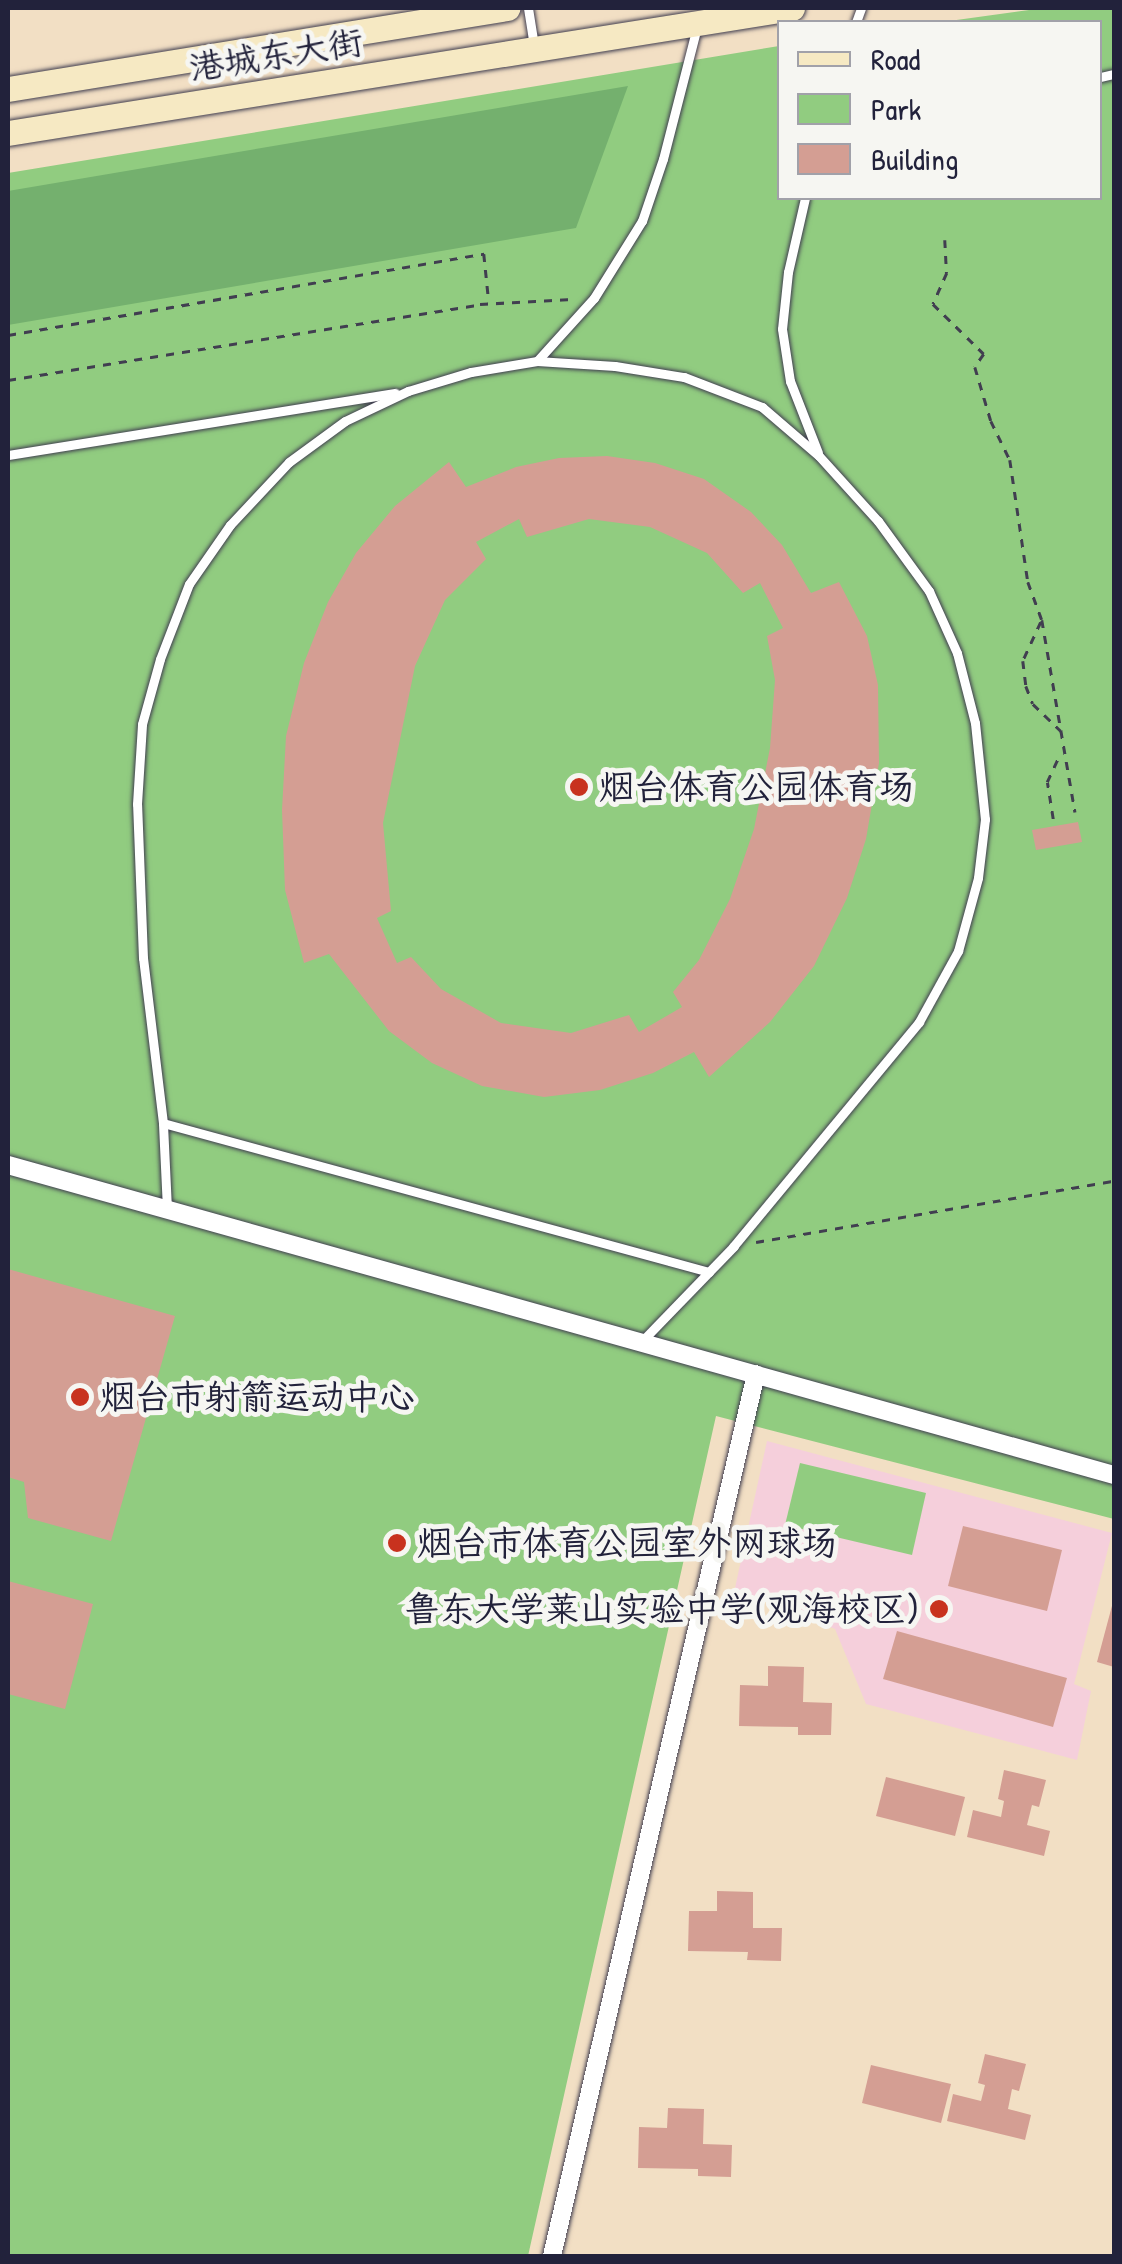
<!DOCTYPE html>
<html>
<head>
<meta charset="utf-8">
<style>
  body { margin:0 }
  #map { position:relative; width:1122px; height:2264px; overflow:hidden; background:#f2dfc4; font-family:"Patrick Hand","LXGW WenKai TC",sans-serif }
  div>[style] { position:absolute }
  .built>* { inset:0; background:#f5cfdb }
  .green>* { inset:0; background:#91cc80 }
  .forest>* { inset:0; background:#74b06e }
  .building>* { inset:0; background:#d49e93 }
  .path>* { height:2.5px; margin-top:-1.25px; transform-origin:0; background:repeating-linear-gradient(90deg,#413e50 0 8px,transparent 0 16px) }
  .roads { filter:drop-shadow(0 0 2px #413e50) drop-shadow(0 0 2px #413e50) }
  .lane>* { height:9px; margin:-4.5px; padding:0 4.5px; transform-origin:4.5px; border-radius:4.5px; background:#fff }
  .street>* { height:18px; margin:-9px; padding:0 9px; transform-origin:9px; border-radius:9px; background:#fff }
  .secondary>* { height:25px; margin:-12.5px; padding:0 12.5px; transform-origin:12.5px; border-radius:12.5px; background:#f6e9c3 }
  .dots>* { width:28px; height:28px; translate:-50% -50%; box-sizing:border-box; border:5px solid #f6f6f2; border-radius:50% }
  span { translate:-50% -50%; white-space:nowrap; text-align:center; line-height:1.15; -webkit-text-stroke:10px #f6f6f2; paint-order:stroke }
  .street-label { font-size:35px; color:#22223b }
  .poi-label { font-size:35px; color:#22223b }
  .left { translate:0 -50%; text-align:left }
  .right { translate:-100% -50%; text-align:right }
  .frame { position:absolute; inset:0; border:10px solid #22223b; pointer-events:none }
  .legend { position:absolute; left:777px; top:20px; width:325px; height:180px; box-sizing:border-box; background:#f6f6f2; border:2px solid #a1a1a9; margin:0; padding:12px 18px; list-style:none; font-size:30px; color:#22223b }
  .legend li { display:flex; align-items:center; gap:20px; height:50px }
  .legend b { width:50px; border:2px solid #a1a1a9 }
</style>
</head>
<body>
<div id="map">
  <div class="built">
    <div style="clip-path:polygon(767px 1441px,1112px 1533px,1074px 1684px,1091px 1691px,1077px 1760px,866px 1704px,835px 1629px,735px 1588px)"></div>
  </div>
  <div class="green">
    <div style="clip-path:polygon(1044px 8px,1114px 8px,1114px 1519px,716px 1416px,528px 2256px,8px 2256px,8px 173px,779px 46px,780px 198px,1100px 198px,1100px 22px,942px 22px)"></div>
    <div style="clip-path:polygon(800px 1463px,926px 1493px,912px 1555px,785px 1525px)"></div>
  </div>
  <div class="forest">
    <div style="clip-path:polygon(628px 86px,576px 228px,8px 325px,8px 191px)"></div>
  </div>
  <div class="building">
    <div style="clip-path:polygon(evenodd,607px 456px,655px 463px,704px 479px,751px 512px,782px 545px,811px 593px,839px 582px,867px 636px,878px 685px,879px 763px,866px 839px,847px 898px,814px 966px,770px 1022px,709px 1077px,694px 1052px,653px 1073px,600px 1090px,544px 1097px,482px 1086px,432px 1063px,389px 1031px,329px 954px,304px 963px,285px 890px,282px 810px,286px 736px,304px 663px,328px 602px,356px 553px,395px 506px,449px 462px,466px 487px,516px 467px,559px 458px,607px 456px,519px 519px,527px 537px,589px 519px,650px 527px,707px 553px,743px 593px,760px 583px,783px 628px,767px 636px,775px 680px,770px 748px,754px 829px,730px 899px,699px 960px,673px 992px,682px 1007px,639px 1032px,629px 1015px,571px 1033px,501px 1023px,441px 989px,411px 957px,397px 963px,377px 918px,391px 911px,383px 823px,415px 666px,445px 600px,486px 559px,476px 542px,519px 519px)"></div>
    <div style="clip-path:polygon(1078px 822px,1082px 842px,1036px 850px,1032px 830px)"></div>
    <div style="clip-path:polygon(8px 1269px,175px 1316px,111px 1541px,28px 1518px,24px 1482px,8px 1477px)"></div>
    <div style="clip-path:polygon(963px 1526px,1062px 1550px,1047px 1611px,948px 1586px)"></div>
    <div style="clip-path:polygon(8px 1581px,93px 1604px,65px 1709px,8px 1694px)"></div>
    <div style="clip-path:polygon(1113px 1602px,1114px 1602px,1114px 1667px,1097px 1662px)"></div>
    <div style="clip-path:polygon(897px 1631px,1067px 1678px,1053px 1727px,883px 1679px)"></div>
    <div style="clip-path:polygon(768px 1666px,804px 1667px,803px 1702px,832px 1703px,831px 1735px,798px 1735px,798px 1727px,739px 1726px,740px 1685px,768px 1686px)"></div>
    <div style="clip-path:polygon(1004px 1770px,1046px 1780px,1039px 1807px,1032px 1805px,1027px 1825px,1050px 1831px,1044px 1856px,967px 1837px,973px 1810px,1001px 1817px,1004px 1801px,998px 1799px)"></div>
    <div style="clip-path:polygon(886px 1777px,965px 1797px,955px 1836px,876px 1816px)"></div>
    <div style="clip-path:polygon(717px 1891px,753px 1892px,753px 1928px,782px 1928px,781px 1961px,747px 1960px,748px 1952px,688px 1951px,689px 1911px,717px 1911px)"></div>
    <div style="clip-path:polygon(985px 2054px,1026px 2064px,1019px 2091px,1012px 2089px,1008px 2109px,1031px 2115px,1025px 2140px,947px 2121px,953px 2094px,981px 2101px,985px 2085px,978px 2083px)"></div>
    <div style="clip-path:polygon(871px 2065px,951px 2084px,941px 2123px,862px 2103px)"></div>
    <div style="clip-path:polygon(668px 2108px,704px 2109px,703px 2144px,732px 2145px,731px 2177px,698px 2176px,698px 2169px,638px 2168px,639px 2127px,667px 2128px)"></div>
  </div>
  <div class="path">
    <div style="left:945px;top:240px;width:33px;rotate:87deg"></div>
    <div style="left:947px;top:273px;width:34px;rotate:114deg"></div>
    <div style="left:933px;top:304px;width:71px;rotate:44.4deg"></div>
    <div style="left:984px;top:354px;width:16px;rotate:125deg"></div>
    <div style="left:975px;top:367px;width:56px;rotate:73.5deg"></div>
    <div style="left:991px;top:421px;width:43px;rotate:64deg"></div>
    <div style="left:1010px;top:460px;width:123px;rotate:81.6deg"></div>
    <div style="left:1028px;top:582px;width:40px;rotate:69.8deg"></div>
    <div style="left:1042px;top:620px;width:195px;rotate:80.2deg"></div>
    <div style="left:8px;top:335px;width:483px;rotate:-9.7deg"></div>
    <div style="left:484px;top:254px;width:48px;rotate:84.1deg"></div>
    <div style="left:8px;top:380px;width:478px;rotate:-9.1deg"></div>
    <div style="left:480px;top:304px;width:92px;rotate:-3.1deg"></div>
    <div style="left:1041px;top:622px;width:43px;rotate:114.8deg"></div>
    <div style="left:1023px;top:661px;width:25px;rotate:83deg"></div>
    <div style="left:1026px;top:686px;width:19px;rotate:69deg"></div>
    <div style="left:1033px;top:704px;width:39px;rotate:44deg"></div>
    <div style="left:1053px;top:819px;width:37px;rotate:-99deg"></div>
    <div style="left:1047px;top:782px;width:31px;rotate:-65deg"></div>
    <div style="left:756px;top:1242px;width:363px;rotate:-9.7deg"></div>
  </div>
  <div class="roads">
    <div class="lane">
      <div style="left:528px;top:8px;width:36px;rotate:81deg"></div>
      <div style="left:856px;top:22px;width:15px;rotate:-70deg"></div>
      <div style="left:1100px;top:77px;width:13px;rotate:-13deg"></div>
      <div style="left:805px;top:198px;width:76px;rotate:102.9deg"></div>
      <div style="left:788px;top:272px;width:57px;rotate:96deg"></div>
      <div style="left:782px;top:329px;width:53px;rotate:81.3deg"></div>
      <div style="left:790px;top:381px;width:77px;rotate:68.7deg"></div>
      <div style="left:537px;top:361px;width:85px;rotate:-47.9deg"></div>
      <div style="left:594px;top:298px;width:91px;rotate:-58.1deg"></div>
      <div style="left:642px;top:221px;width:65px;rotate:-71.3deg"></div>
      <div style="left:663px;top:159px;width:136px;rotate:-75.6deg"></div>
      <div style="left:8px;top:455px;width:392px;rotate:-9.1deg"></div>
      <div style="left:163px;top:1123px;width:566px;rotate:15.26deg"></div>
      <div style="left:167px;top:1209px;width:86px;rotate:-92.7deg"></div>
      <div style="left:163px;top:1123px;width:166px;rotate:-96.9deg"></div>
      <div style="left:143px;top:958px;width:154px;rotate:-92.2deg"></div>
      <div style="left:137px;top:804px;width:80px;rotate:-86.4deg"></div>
      <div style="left:142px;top:724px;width:67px;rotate:-74.5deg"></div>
      <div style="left:160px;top:659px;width:80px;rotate:-68.9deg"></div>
      <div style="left:189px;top:584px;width:72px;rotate:-55.2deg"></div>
      <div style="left:230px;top:525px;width:86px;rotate:-46.9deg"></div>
      <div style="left:289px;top:462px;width:69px;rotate:-36.2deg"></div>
      <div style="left:345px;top:421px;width:70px;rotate:-25.5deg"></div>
      <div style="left:408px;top:391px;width:66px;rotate:-16.8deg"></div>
      <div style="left:471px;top:372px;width:67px;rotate:-9.5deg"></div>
      <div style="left:537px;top:361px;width:78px;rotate:3.7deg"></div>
      <div style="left:615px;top:366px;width:70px;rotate:9.1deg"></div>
      <div style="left:684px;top:377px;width:84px;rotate:21deg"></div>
      <div style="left:762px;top:407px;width:75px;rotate:40.7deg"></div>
      <div style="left:819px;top:456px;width:88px;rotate:47.8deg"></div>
      <div style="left:878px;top:521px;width:87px;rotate:53.9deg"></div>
      <div style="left:929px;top:591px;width:68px;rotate:65.7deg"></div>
      <div style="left:957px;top:653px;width:72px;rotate:75.6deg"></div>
      <div style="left:975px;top:723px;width:97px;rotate:84.1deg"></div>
      <div style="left:985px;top:819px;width:59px;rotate:96.8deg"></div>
      <div style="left:978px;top:878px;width:76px;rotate:105.3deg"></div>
      <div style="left:958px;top:951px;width:81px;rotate:118.8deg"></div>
      <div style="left:919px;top:1022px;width:291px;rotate:129.6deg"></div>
      <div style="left:734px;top:1246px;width:132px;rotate:134.1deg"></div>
    </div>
    <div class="street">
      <div style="left:8px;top:1165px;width:1149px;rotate:15.66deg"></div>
      <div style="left:552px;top:2256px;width:905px;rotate:-76.98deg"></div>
    </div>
    <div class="secondary">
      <div style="left:8px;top:89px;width:506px;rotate:-9.22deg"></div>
      <div style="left:8px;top:133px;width:794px;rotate:-9.06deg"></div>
    </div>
  </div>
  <div class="dots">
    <div style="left:579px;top:787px;background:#c8321e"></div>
    <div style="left:80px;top:1397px;background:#c8321e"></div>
    <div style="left:397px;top:1543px;background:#c8321e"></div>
    <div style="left:939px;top:1609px;background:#c8321e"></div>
  </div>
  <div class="street-label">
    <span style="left:276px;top:55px;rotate:-9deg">港城东大街</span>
  </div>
  <div class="poi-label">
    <span class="left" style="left:599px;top:787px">烟台体育公园体育场</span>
    <span class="left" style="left:100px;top:1397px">烟台市射箭运动中心</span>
    <span class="left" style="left:417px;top:1543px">烟台市体育公园室外网球场</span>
    <span class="right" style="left:919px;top:1609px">鲁东大学莱山实验中学(观海校区)</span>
  </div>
  <div class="frame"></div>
  <ul class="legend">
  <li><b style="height:12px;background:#f6e9c3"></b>Road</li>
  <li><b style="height:28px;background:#91cc80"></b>Park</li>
  <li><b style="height:28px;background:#d49e93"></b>Building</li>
  </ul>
</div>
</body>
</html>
